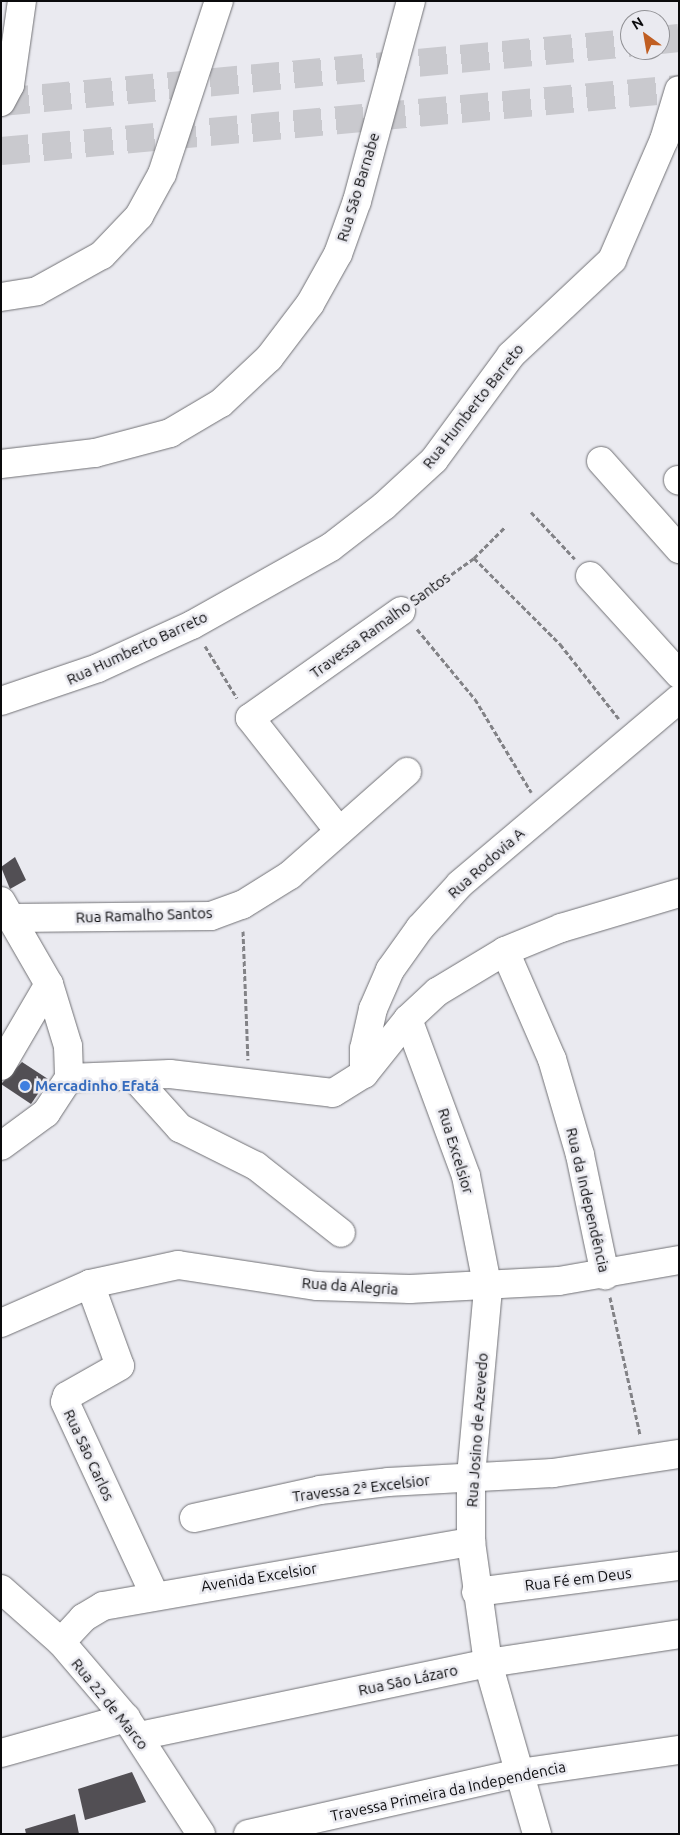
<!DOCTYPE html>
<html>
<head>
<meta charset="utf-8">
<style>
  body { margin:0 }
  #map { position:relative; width:680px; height:1835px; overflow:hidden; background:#eaeaf0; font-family:Ubuntu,sans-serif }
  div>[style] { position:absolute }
  .building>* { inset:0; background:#524f54 }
  .major-tunnel>* { height:28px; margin-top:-14px; transform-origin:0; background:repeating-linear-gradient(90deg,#c9c9ce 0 28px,transparent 0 42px) }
  .path>* { height:3px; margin-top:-1.5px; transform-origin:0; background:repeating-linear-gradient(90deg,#828286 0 5px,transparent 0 7.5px) }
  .roads { filter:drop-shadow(0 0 1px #717175) drop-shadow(0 0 1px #717175) }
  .minor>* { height:28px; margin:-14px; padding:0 14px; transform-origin:14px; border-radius:14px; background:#fff }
  .dots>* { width:14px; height:14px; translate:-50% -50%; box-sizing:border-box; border:2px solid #eaeaf0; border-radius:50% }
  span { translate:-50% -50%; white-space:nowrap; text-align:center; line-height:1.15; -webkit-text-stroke:5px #eaeaf0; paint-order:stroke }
  .street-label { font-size:15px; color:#0b0b0d }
  .shop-label { font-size:15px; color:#366cbe; font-weight:700 }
  .left { translate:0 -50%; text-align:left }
  .frame { position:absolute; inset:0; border:2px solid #0b0b0d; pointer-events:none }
  .north { position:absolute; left:620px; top:10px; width:50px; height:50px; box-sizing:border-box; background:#eaeaf0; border:1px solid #919195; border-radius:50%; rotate:328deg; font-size:14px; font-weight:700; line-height:20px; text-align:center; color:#0b0b0d }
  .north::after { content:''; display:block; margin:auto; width:18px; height:22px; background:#c05e22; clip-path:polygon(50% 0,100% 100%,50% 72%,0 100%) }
</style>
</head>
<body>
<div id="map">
  <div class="building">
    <div style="clip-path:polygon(15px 857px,26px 880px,10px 889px,1px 867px)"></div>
    <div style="clip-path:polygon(22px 1062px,48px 1079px,31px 1104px,1px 1084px)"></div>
    <div style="clip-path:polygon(132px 1772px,146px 1802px,85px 1820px,78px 1789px)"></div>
    <div style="clip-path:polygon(75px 1814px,79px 1834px,26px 1834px,25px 1829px)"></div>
  </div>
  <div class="major-tunnel">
    <div style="left:660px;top:40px;width:19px;rotate:-6deg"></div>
    <div style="left:1px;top:102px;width:632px;rotate:-5.36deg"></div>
    <div style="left:1px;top:151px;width:681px;rotate:-5.22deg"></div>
  </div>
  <div class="path">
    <div style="left:531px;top:512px;width:64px;rotate:46.9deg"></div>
    <div style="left:474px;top:558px;width:122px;rotate:45deg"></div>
    <div style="left:560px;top:644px;width:95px;rotate:51.8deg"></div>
    <div style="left:421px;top:596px;width:65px;rotate:-35.6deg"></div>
    <div style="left:474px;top:558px;width:44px;rotate:-45deg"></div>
    <div style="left:417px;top:629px;width:91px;rotate:50.4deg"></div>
    <div style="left:475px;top:699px;width:109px;rotate:58.9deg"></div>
    <div style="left:205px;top:646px;width:61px;rotate:58.4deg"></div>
    <div style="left:243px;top:931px;width:129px;rotate:87.8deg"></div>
    <div style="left:610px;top:1297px;width:141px;rotate:77.7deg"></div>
  </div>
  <div class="roads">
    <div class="minor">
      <div style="left:1px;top:102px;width:19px;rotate:-62deg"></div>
      <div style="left:10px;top:85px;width:85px;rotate:-81.9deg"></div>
      <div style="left:1px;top:297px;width:36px;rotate:-9deg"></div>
      <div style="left:37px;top:291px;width:74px;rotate:-29deg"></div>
      <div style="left:102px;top:255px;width:54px;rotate:-46.5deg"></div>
      <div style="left:139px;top:216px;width:48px;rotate:-61.3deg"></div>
      <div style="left:162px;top:174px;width:182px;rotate:-71.8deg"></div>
      <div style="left:601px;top:461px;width:118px;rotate:48.4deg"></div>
      <div style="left:1px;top:464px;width:95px;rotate:-6.7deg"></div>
      <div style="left:95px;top:453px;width:78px;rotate:-14.9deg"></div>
      <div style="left:170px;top:433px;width:59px;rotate:-30.5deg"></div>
      <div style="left:221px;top:403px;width:66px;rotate:-43.2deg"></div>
      <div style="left:269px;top:358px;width:68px;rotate:-52.8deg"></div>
      <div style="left:310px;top:304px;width:57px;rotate:-60.8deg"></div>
      <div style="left:338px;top:254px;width:56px;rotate:-70.3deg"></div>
      <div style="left:357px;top:201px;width:207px;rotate:-74.9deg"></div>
      <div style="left:678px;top:480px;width:1px;rotate:45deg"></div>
      <div style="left:590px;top:576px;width:132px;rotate:47.8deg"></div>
      <div style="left:1px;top:701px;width:102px;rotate:-18.8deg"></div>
      <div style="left:98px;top:668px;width:103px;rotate:-24.6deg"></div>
      <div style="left:192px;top:625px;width:159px;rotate:-29.3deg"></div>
      <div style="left:331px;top:547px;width:67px;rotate:-37.7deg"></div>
      <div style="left:384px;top:506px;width:68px;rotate:-42.6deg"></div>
      <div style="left:434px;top:460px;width:130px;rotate:-53.7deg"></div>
      <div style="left:511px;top:355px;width:139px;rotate:-43.2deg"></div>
      <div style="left:612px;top:260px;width:131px;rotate:-66.6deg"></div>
      <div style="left:664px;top:140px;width:52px;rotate:-73.3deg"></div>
      <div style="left:339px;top:831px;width:144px;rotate:-128.2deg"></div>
      <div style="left:250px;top:718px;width:185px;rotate:-35.3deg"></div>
      <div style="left:1px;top:901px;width:96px;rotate:60deg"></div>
      <div style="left:49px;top:984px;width:65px;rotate:73deg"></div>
      <div style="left:68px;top:1046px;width:32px;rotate:88deg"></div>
      <div style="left:13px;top:918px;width:198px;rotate:-0.6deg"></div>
      <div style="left:211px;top:916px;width:33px;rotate:-20deg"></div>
      <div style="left:242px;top:905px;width:57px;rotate:-32deg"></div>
      <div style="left:290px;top:875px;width:156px;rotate:-41.4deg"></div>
      <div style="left:505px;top:951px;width:118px;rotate:66.5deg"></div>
      <div style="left:552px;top:1059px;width:100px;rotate:73.7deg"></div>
      <div style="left:580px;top:1155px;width:123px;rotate:78.2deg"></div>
      <div style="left:408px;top:1019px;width:167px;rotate:69.7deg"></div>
      <div style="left:466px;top:1176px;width:115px;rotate:79deg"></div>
      <div style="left:488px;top:1289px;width:189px;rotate:95.2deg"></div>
      <div style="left:471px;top:1477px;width:65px;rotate:90deg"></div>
      <div style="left:471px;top:1542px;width:122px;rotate:82deg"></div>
      <div style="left:488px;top:1663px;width:178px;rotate:74deg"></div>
      <div style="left:1px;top:1066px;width:95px;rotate:-59.7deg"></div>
      <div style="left:364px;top:1074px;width:25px;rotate:-90deg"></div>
      <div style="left:364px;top:1049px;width:41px;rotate:-77.3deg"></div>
      <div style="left:373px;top:1009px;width:43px;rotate:-66.4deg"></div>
      <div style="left:390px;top:970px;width:52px;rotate:-54.5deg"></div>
      <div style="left:420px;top:928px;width:59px;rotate:-47.7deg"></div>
      <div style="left:460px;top:884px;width:287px;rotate:-40.2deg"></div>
      <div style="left:134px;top:1077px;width:69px;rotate:48deg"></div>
      <div style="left:180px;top:1128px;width:85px;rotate:26.6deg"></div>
      <div style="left:256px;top:1166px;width:108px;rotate:38.2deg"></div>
      <div style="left:1px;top:1146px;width:56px;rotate:-36.3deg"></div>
      <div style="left:46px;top:1113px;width:42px;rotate:-56.7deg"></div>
      <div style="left:69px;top:1078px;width:101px;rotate:-2.3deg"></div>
      <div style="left:170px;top:1074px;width:164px;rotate:6.6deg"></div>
      <div style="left:333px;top:1093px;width:36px;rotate:-32deg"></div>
      <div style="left:364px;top:1074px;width:70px;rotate:-51.3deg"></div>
      <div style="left:408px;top:1019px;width:40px;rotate:-43deg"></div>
      <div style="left:437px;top:992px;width:79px;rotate:-31.1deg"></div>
      <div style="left:505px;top:951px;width:61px;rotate:-22.3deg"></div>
      <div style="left:561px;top:928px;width:123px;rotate:-16.5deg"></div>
      <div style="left:90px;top:1284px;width:87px;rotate:69.9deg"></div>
      <div style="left:120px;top:1366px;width:61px;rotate:150.5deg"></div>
      <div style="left:67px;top:1396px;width:6px;rotate:108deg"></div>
      <div style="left:65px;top:1402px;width:212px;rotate:65.1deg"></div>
      <div style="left:1px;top:1323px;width:97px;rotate:-23.7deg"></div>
      <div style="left:90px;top:1284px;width:90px;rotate:-12.2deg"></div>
      <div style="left:178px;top:1265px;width:141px;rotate:8.6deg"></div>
      <div style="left:317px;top:1286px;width:93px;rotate:1.8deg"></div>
      <div style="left:410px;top:1289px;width:149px;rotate:-3.1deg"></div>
      <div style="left:559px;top:1281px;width:122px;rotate:-9.9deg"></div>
      <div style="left:194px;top:1518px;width:129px;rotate:-12.5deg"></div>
      <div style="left:320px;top:1490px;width:68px;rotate:-6.7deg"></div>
      <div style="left:388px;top:1482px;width:165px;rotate:-3.1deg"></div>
      <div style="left:553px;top:1473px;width:127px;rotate:-8.6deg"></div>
      <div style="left:1px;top:1589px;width:80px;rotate:41.5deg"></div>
      <div style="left:61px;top:1642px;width:100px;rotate:49.5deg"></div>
      <div style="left:126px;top:1718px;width:138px;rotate:57.1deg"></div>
      <div style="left:476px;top:1592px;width:205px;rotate:-7.3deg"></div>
      <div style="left:61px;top:1642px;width:33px;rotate:-47deg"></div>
      <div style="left:83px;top:1618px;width:23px;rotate:-31deg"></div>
      <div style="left:103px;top:1606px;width:374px;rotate:-9.9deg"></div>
      <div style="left:139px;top:1736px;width:357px;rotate:-11.8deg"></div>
      <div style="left:488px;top:1663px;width:193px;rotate:-8.6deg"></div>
      <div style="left:1px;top:1753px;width:130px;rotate:-15.6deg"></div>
      <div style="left:248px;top:1834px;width:278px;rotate:-12.7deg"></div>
      <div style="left:519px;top:1773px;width:162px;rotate:-8.2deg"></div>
    </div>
  </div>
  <div class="dots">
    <div style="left:25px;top:1086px;background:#3f7fe0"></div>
  </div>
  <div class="street-label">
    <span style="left:358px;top:187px;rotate:-73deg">Rua São Barnabe</span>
    <span style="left:473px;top:406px;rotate:-52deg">Rua Humberto Barreto</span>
    <span style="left:380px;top:625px;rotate:-36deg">Travessa Ramalho Santos</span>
    <span style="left:137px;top:648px;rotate:-25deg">Rua Humberto Barreto</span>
    <span style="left:486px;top:863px;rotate:-42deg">Rua Rodovia A</span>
    <span style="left:144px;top:915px;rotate:-2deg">Rua Ramalho Santos</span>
    <span style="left:456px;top:1151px;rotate:73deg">Rua Excelsior</span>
    <span style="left:588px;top:1200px;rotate:77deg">Rua da Independência</span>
    <span style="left:350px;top:1286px;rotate:4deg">Rua da Alegria</span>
    <span style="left:477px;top:1430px;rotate:-86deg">Rua Josino de Azevedo</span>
    <span style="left:89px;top:1455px;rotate:65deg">Rua São Carlos</span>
    <span style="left:361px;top:1488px;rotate:-7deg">Travessa 2ª Excelsior</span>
    <span style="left:259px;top:1577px;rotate:-9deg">Avenida Excelsior</span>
    <span style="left:578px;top:1579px;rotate:-7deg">Rua Fé em Deus</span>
    <span style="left:408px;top:1680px;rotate:-12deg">Rua São Lázaro</span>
    <span style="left:110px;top:1704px;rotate:51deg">Rua 22 de Marco</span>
    <span style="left:448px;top:1791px;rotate:-12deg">Travessa Primeira da Independencia</span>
  </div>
  <div class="shop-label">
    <span class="left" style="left:35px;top:1086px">Mercadinho Efatá</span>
  </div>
  <div class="frame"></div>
  <div class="north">N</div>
</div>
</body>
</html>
